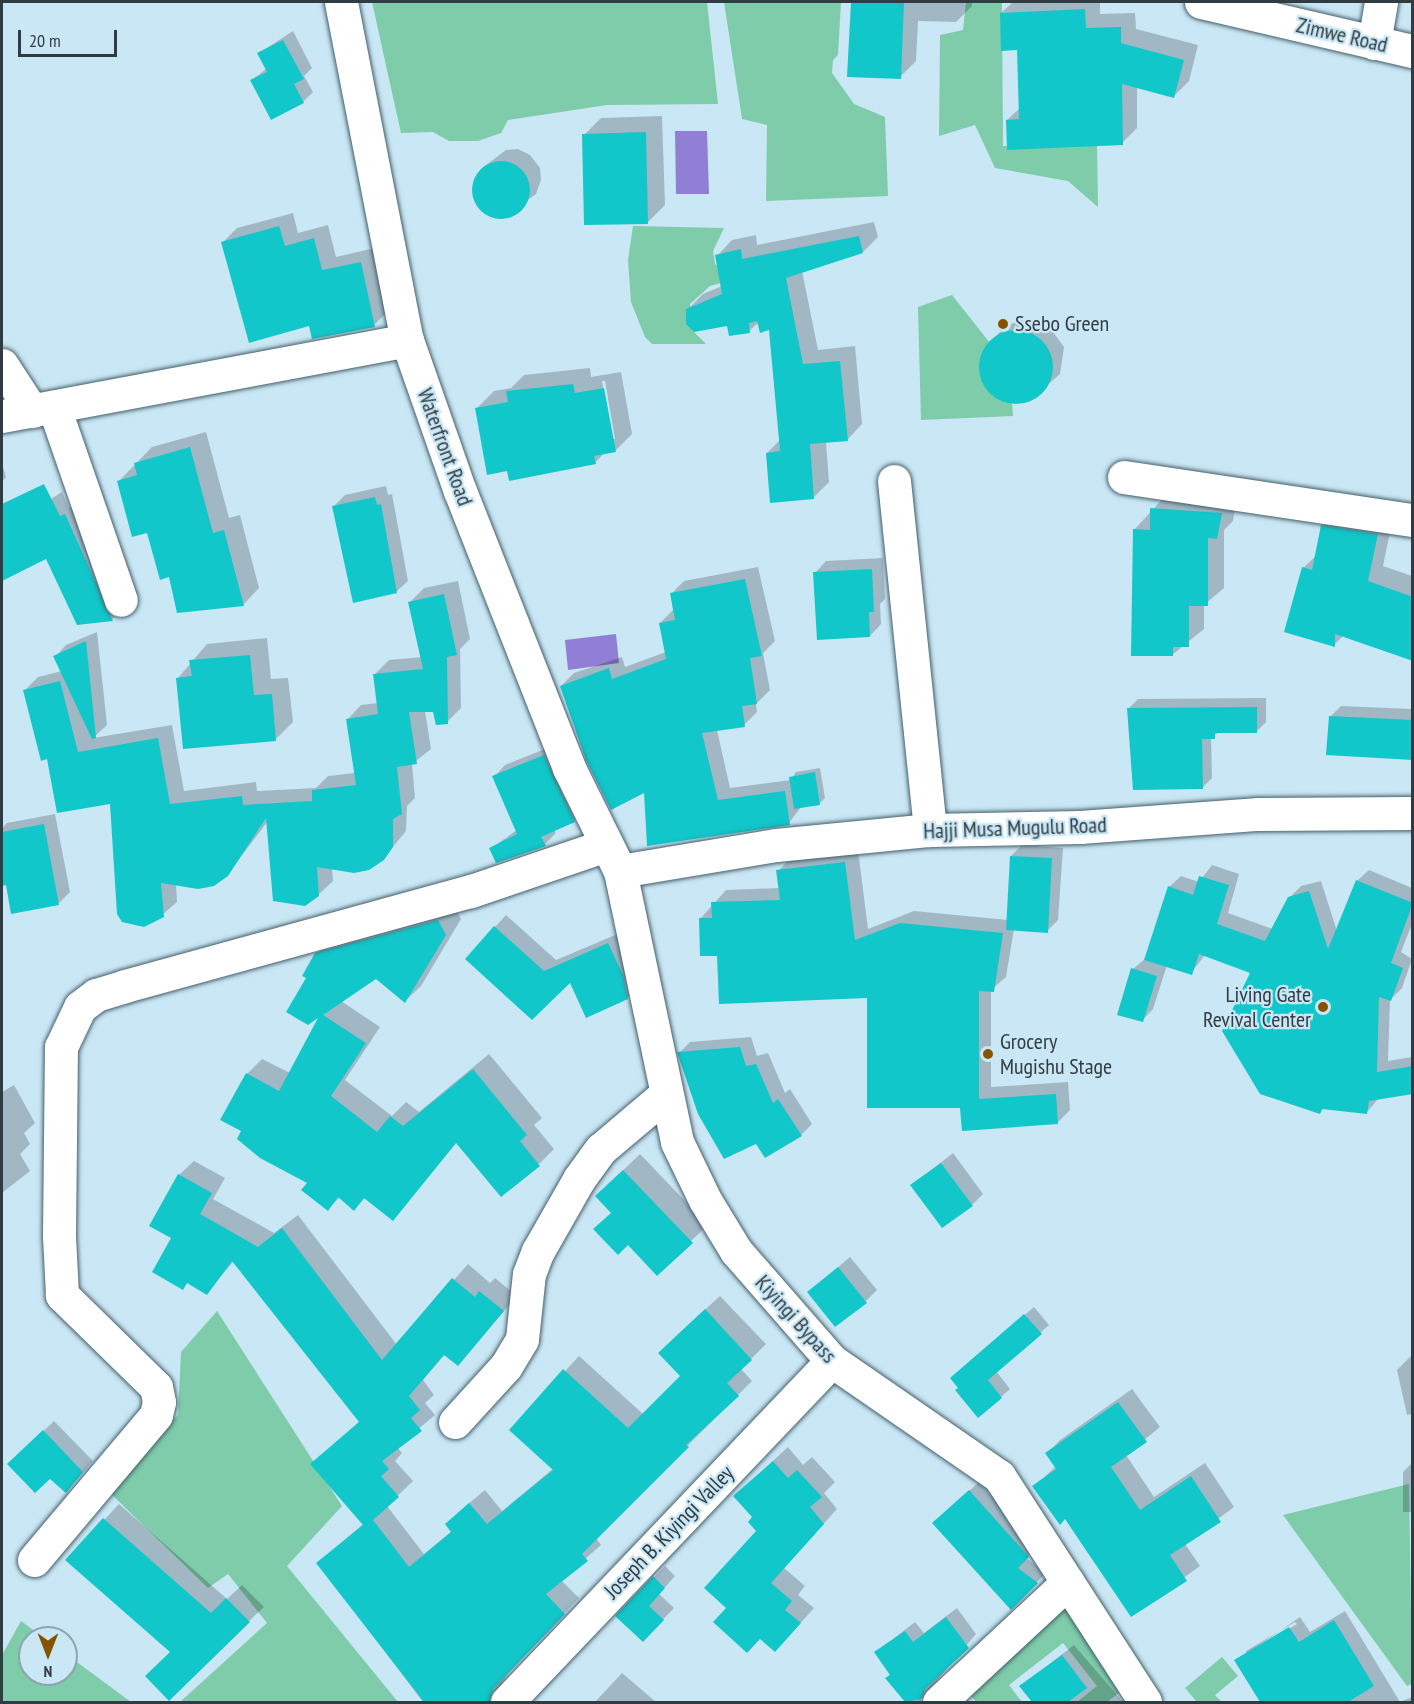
<!DOCTYPE html>
<html>
<head>
<meta charset="utf-8">
<style>
  body { margin:0 }
  #map { position:relative; width:1414px; height:1704px; overflow:hidden; background:#cae7f5; font-family:"PT Sans Narrow",sans-serif }
  div>[style] { position:absolute }
  .green>* { inset:0; background:#7ecca9 }
  .water>* { inset:0; background:#907fd4 }
  .shadow>* { inset:0; background:#0003 }
  .building>* { inset:0; background:#11c7c9 }
  .round { border-radius:50% }
  .roads { filter:drop-shadow(0 0 2px #455f6b) drop-shadow(0 0 2px #455f6b) }
  .street>* { height:33px; margin:-16.5px; padding:0 16.5px; transform-origin:16.5px; border-radius:16.5px; background:#fff }
  .dots>* { width:16px; height:16px; translate:-50% -50%; box-sizing:border-box; border:3px solid #cae7f5; border-radius:50% }
  span { translate:-50% -50%; white-space:nowrap; text-align:center; line-height:1.15; -webkit-text-stroke:4.5px #cae7f5; paint-order:stroke }
  .street-label { font-size:22px; color:#313c42 }
  .poi-label { font-size:22px; color:#313c42 }
  .left { translate:0 -50%; text-align:left }
  .right { translate:-100% -50%; text-align:right }
  .frame { position:absolute; inset:0; border:3px solid #313c42; pointer-events:none }
  .north { position:absolute; left:18px; top:1626px; width:60px; height:60px; box-sizing:border-box; background:#cae7f5; border:2px solid #8da3ad; border-radius:50%; rotate:180deg; font-size:16px; font-weight:700; line-height:24px; text-align:center; color:#313c42 }
  .north::after { content:''; display:block; margin:auto; width:21px; height:27px; background:#875300; clip-path:polygon(50% 0,100% 100%,50% 72%,0 100%) }
  .scale { position:absolute; left:18px; top:30px; width:99px; height:27px; box-sizing:border-box; border:3px solid #313c42; border-top:0; padding-left:8px; font-size:18px; line-height:21px; white-space:nowrap; color:#313c42; -webkit-text-stroke:4px #cae7f5; paint-order:stroke }
</style>
</head>
<body>
<div id="map">
  <div class="green">
    <div style="clip-path:polygon(372px 2px,707px 2px,718px 104px,607px 105px,508px 120px,501px 133px,478px 141px,449px 141px,433px 132px,401px 133px)"></div>
    <div style="clip-path:polygon(724px 2px,841px 2px,838px 55px,833px 60px,832px 73px,854px 104px,885px 117px,888px 196px,766px 201px,767px 125px,742px 119px)"></div>
    <div style="clip-path:polygon(966px 2px,1002px 2px,1003px 146px,1097px 144px,1098px 207px,1068px 181px,995px 168px,975px 125px,939px 136px,940px 35px,963px 30px)"></div>
    <div style="clip-path:polygon(633px 226px,724px 228px,713px 251px,715px 264px,725px 272px,721px 283px,710px 286px,690px 304px,692px 330px,706px 344px,652px 344px,645px 337px,631px 302px,628px 260px)"></div>
    <div style="clip-path:polygon(952px 295px,990px 343px,984px 356px,986px 383px,993px 393px,1012px 403px,1013px 416px,921px 420px,918px 307px)"></div>
    <div style="clip-path:polygon(217px 1311px,342px 1506px,287px 1566px,398px 1702px,180px 1702px,267px 1623px,228px 1574px,208px 1588px,106px 1489px,178px 1415px,181px 1352px)"></div>
    <div style="clip-path:polygon(1409px 1484px,1412px 1684px,1407px 1686px,1283px 1515px)"></div>
    <div style="clip-path:polygon(1082px 1595px,1144px 1674px,1107px 1702px,1077px 1702px,1097px 1686px,1063px 1643px,1009px 1685px,1022px 1702px,976px 1702px,964px 1687px)"></div>
    <div style="clip-path:polygon(21px 1621px,44px 1638px,30px 1638px,30px 1674px,66px 1674px,66px 1654px,131px 1702px,2px 1702px,2px 1655px)"></div>
    <div style="clip-path:polygon(1222px 1657px,1238px 1676px,1215px 1695px,1222px 1702px,1197px 1702px,1185px 1688px)"></div>
  </div>
  <div class="water">
    <div style="clip-path:polygon(675px 131px,707px 131px,709px 194px,676px 194px)"></div>
    <div style="clip-path:polygon(616px 634px,619px 663px,568px 670px,565px 640px)"></div>
  </div>
  <div class="shadow">
    <div style="clip-path:polygon(852px 2px,972px 2px,972px 6px,956px 22px,918px 21px,916px 61px,900px 77px,849px 75px)"></div>
    <div style="clip-path:polygon(1013px 2px,1100px 2px,1100px 14px,1135px 13px,1136px 29px,1198px 45px,1189px 81px,1174px 96px,1137px 86px,1137px 128px,1122px 143px,1007px 120px,1021px 107px,1018px 49px,1001px 13px)"></div>
    <div style="clip-path:polygon(293px 31px,312px 68px,304px 76px,313px 92px,303px 102px,252px 80px,267px 68px,259px 53px)"></div>
    <div style="clip-path:polygon(662px 116px,665px 205px,648px 222px,584px 135px,601px 118px)"></div>
    <div style="clip-path:polygon(518px 149px,530px 155px,540px 168px,541px 180px,536px 194px,503px 218px,481px 209px,473px 195px,473px 184px,482px 168px,506px 150px)"></div>
    <div style="clip-path:polygon(293px 213px,298px 233px,328px 225px,336px 257px,375px 248px,388px 311px,374px 325px,310px 324px,223px 242px,237px 228px)"></div>
    <div style="clip-path:polygon(874px 222px,878px 237px,863px 252px,802px 271px,818px 350px,855px 346px,862px 424px,847px 440px,826px 442px,829px 482px,814px 497px,767px 453px,780px 440px,770px 328px,759px 322px,749px 331px,687px 310px,703px 294px,722px 286px,717px 256px,732px 240px,756px 235px,757px 245px)"></div>
    <div style="clip-path:polygon(1025px 319px,1047px 324px,1064px 347px,1060px 374px,1028px 402px,1008px 403px,991px 394px,982px 382px,979px 365px,983px 351px,1005px 326px)"></div>
    <div style="clip-path:polygon(evenodd,590px 368px,591px 377px,621px 372px,632px 434px,615px 451px,605px 452px,595px 463px,508px 469px,477px 408px,494px 391px,511px 388px,524px 375px,590px 368px,602px 381px,605px 381px,615px 439px,612px 439px,602px 381px)"></div>
    <div style="clip-path:polygon(206px 432px,229px 518px,240px 515px,259px 588px,244px 604px,179px 612px,170px 576px,119px 481px,152px 447px)"></div>
    <div style="clip-path:polygon(2px 463px,6px 477px,2px 482px)"></div>
    <div style="clip-path:polygon(386px 486px,388px 495px,392px 494px,408px 581px,396px 592px,333px 507px,345px 495px)"></div>
    <div style="clip-path:polygon(62px 492px,69px 508px,75px 505px,122px 610px,112px 619px,47px 557px,2px 581px,2px 530px)"></div>
    <div style="clip-path:polygon(1168px 493px,1237px 497px,1233px 521px,1224px 530px,1224px 588px,1204px 605px,1204px 629px,1172px 655px,1134px 530px)"></div>
    <div style="clip-path:polygon(1339px 510px,1393px 518px,1383px 566px,1412px 576px,1412px 660px,1344px 635px,1334px 645px,1303px 568px,1317px 555px,1323px 526px)"></div>
    <div style="clip-path:polygon(883px 558px,885px 599px,880px 604px,881px 624px,870px 636px,815px 573px,826px 561px)"></div>
    <div style="clip-path:polygon(758px 567px,775px 641px,763px 653px,770px 690px,756px 704px,757px 712px,744px 725px,717px 730px,730px 788px,791px 780px,796px 772px,820px 768px,825px 798px,819px 804px,801px 807px,789px 823px,646px 790px,561px 686px,574px 673px,622px 657px,625px 667px,666px 652px,660px 623px,673px 610px,671px 594px,684px 581px)"></div>
    <div style="clip-path:polygon(458px 581px,470px 639px,460px 649px,461px 708px,447px 722px,434px 711px,425px 711px,431px 749px,412px 764px,415px 798px,407px 806px,406px 831px,383px 859px,332px 868px,333px 881px,318px 895px,268px 821px,227px 875px,176px 884px,177px 902px,154px 922px,132px 924px,118px 914px,111px 802px,48px 758px,24px 691px,38px 677px,62px 671px,55px 657px,66px 645px,97px 632px,107px 725px,93px 738px,172px 725px,184px 791px,256px 782px,257px 791px,316px 788px,328px 776px,355px 773px,347px 720px,361px 705px,378px 703px,375px 674px,389px 660px,422px 657px,410px 602px,424px 588px)"></div>
    <div style="clip-path:polygon(267px 638px,271px 679px,288px 678px,293px 722px,276px 739px,178px 678px,207px 644px)"></div>
    <div style="clip-path:polygon(1266px 698px,1266px 722px,1257px 731px,1220px 732px,1211px 737px,1212px 778px,1202px 788px,1129px 708px,1138px 699px)"></div>
    <div style="clip-path:polygon(1341px 706px,1412px 709px,1412px 758px,1330px 717px)"></div>
    <div style="clip-path:polygon(555px 745px,585px 810px,574px 821px,554px 830px,556px 833px,545px 844px,490px 849px,517px 830px,494px 777px,505px 765px)"></div>
    <div style="clip-path:polygon(55px 814px,70px 892px,58px 904px,2px 884px,2px 828px,7px 823px)"></div>
    <div style="clip-path:polygon(1022px 845px,1063px 848px,1058px 920px,1047px 931px,1014px 929px,1006px 977px,991px 990px,991px 1087px,1068px 1082px,1070px 1110px,1057px 1123px,962px 1107px,869px 997px,719px 954px,700px 919px,726px 890px,780px 888px,778px 871px,791px 858px,858px 850px,868px 929px,914px 911px,1008px 920px,1011px 856px)"></div>
    <div style="clip-path:polygon(1212px 865px,1239px 874px,1228px 913px,1273px 929px,1289px 898px,1301px 886px,1321px 881px,1337px 931px,1357px 881px,1369px 870px,1412px 888px,1412px 924px,1401px 952px,1412px 959px,1402px 988px,1390px 1000px,1388px 1061px,1412px 1057px,1412px 1093px,1379px 1098px,1367px 1112px,1324px 1108px,1320px 1113px,1252px 972px,1205px 955px,1191px 973px,1167px 965px,1153px 1009px,1142px 1021px,1133px 969px,1146px 958px,1169px 887px,1181px 876px,1199px 882px)"></div>
    <div style="clip-path:polygon(454px 905px,461px 919px,421px 986px,405px 1001px,376px 978px,341px 1001px,380px 1027px,345px 1080px,392px 1116px,406px 1102px,419px 1112px,489px 1054px,542px 1118px,534px 1125px,554px 1149px,539px 1164px,457px 1142px,393px 1219px,366px 1197px,354px 1209px,340px 1197px,328px 1209px,309px 1183px,243px 1131px,247px 1074px,262px 1059px,290px 1073px,322px 1013px,308px 978px,316px 954px,332px 938px)"></div>
    <div style="clip-path:polygon(506px 915px,556px 960px,620px 933px,638px 987px,627px 998px,571px 981px,467px 958px)"></div>
    <div style="clip-path:polygon(751px 1037px,757px 1056px,768px 1053px,785px 1093px,790px 1089px,812px 1124px,801px 1135px,756px 1142px,679px 1053px,690px 1042px)"></div>
    <div style="clip-path:polygon(14px 1085px,35px 1123px,24px 1133px,30px 1144px,20px 1154px,30px 1171px,2px 1193px,2px 1092px)"></div>
    <div style="clip-path:polygon(953px 1153px,983px 1194px,972px 1205px,912px 1185px)"></div>
    <div style="clip-path:polygon(640px 1154px,708px 1225px,691px 1241px,613px 1212px,614px 1179px)"></div>
    <div style="clip-path:polygon(194px 1161px,225px 1178px,213px 1199px,274px 1233px,298px 1215px,397px 1345px,468px 1264px,490px 1283px,495px 1278px,517px 1296px,457px 1364px,445px 1354px,423px 1380px,434px 1395px,425px 1403px,435px 1415px,397px 1447px,402px 1453px,395px 1461px,413px 1481px,387px 1506px,424px 1554px,452px 1531px,461px 1510px,485px 1490px,502px 1511px,554px 1468px,511px 1430px,579px 1356px,643px 1414px,682px 1376px,674px 1338px,720px 1296px,766px 1344px,741px 1369px,752px 1381px,596px 1538px,601px 1545px,561px 1580px,579px 1598px,508px 1673px,503px 1682px,506px 1696px,499px 1702px,423px 1702px,318px 1563px,363px 1524px,312px 1464px,360px 1421px,234px 1261px,206px 1293px,188px 1282px,182px 1288px,173px 1238px,179px 1175px)"></div>
    <div style="clip-path:polygon(850px 1257px,877px 1290px,866px 1301px,809px 1292px)"></div>
    <div style="clip-path:polygon(1034px 1307px,1049px 1325px,996px 1371px,1010px 1389px,1001px 1397px,960px 1388px,961px 1369px)"></div>
    <div style="clip-path:polygon(1412px 1355px,1412px 1414px,1407px 1415px,1397px 1370px)"></div>
    <div style="clip-path:polygon(1132px 1389px,1160px 1427px,1126px 1455px,1154px 1497px,1205px 1463px,1234px 1507px,1185px 1544px,1200px 1566px,1132px 1615px,1065px 1517px,1034px 1487px,1056px 1466px,1047px 1454px,1060px 1440px)"></div>
    <div style="clip-path:polygon(54px 1421px,93px 1461px,76px 1481px,9px 1464px)"></div>
    <div style="clip-path:polygon(788px 1447px,803px 1465px,812px 1457px,835px 1482px,824px 1493px,837px 1509px,784px 1568px,805px 1586px,798px 1595px,814px 1608px,789px 1636px,728px 1608px,758px 1531px,754px 1517px,735px 1496px)"></div>
    <div style="clip-path:polygon(1412px 1463px,1412px 1512px,1403px 1512px,1403px 1472px)"></div>
    <div style="clip-path:polygon(979px 1482px,1037px 1547px,1026px 1558px,1046px 1573px,1011px 1607px,944px 1514px)"></div>
    <div style="clip-path:polygon(119px 1504px,227px 1599px,242px 1585px,264px 1607px,249px 1621px,172px 1652px,67px 1560px)"></div>
    <div style="clip-path:polygon(665px 1566px,675px 1576px,659px 1594px,674px 1608px,654px 1629px,617px 1616px)"></div>
    <div style="clip-path:polygon(957px 1608px,976px 1634px,919px 1702px,907px 1702px,887px 1678px,891px 1674px,876px 1652px,915px 1622px,924px 1633px)"></div>
    <div style="clip-path:polygon(evenodd,1345px 1611px,1400px 1702px,1412px 1697px,1412px 1702px,1262px 1702px,1236px 1661px,1300px 1617px,1310px 1632px,1345px 1611px,1295px 1622px,1297px 1624px,1246px 1655px,1246px 1651px,1295px 1622px)"></div>
    <div style="clip-path:polygon(1074px 1645px,1123px 1702px,1034px 1702px,1021px 1686px)"></div>
    <div style="clip-path:polygon(622px 1673px,656px 1702px,595px 1702px)"></div>
  </div>
  <div class="building">
    <div style="clip-path:polygon(851px 2px,904px 2px,901px 79px,847px 77px)"></div>
    <div style="clip-path:polygon(1085px 9px,1086px 28px,1121px 27px,1121px 43px,1184px 60px,1174px 98px,1122px 84px,1123px 145px,1007px 150px,1006px 120px,1019px 119px,1017px 50px,1001px 51px,1000px 13px)"></div>
    <div style="clip-path:polygon(283px 40px,304px 79px,294px 84px,304px 103px,271px 120px,250px 80px,267px 72px,257px 53px)"></div>
    <div style="clip-path:polygon(646px 132px,648px 224px,584px 225px,582px 134px)"></div>
    <div class="round" style="left:472px;top:161px;width:58px;height:58px"></div>
    <div style="clip-path:polygon(279px 226px,285px 246px,314px 238px,322px 270px,361px 262px,375px 327px,312px 339px,309px 326px,249px 343px,221px 242px)"></div>
    <div style="clip-path:polygon(859px 236px,863px 253px,786px 278px,803px 364px,840px 361px,848px 441px,810px 444px,814px 499px,770px 503px,766px 453px,780px 451px,769px 330px,760px 333px,757px 321px,749px 323px,750px 333px,729px 336px,727px 326px,694px 332px,686px 324px,686px 309px,722px 294px,715px 255px,741px 249px,742px 259px)"></div>
    <div class="round" style="left:979px;top:330px;width:74px;height:74px"></div>
    <div style="clip-path:polygon(573px 384px,575px 393px,604px 388px,616px 452px,594px 456px,596px 464px,509px 481px,507px 471px,487px 475px,475px 408px,508px 402px,506px 391px)"></div>
    <div style="clip-path:polygon(190px 447px,213px 533px,224px 530px,244px 606px,177px 613px,169px 577px,160px 580px,147px 533px,132px 537px,117px 481px,137px 475px,134px 463px)"></div>
    <div style="clip-path:polygon(44px 484px,60px 516px,65px 514px,113px 621px,77px 625px,46px 559px,2px 581px,2px 504px)"></div>
    <div style="clip-path:polygon(375px 497px,377px 505px,381px 504px,397px 593px,353px 603px,332px 506px)"></div>
    <div style="clip-path:polygon(1150px 508px,1222px 513px,1217px 539px,1208px 538px,1208px 606px,1189px 606px,1189px 647px,1173px 647px,1173px 656px,1131px 656px,1133px 529px,1150px 530px)"></div>
    <div style="clip-path:polygon(1321px 525px,1378px 534px,1368px 581px,1413px 597px,1413px 661px,1335px 634px,1335px 647px,1284px 632px,1302px 567px,1312px 570px)"></div>
    <div style="clip-path:polygon(872px 569px,874px 612px,869px 612px,870px 637px,817px 640px,813px 572px)"></div>
    <div style="clip-path:polygon(745px 579px,762px 656px,750px 658px,757px 704px,742px 706px,745px 727px,702px 733px,718px 800px,785px 791px,790px 825px,647px 846px,644px 793px,611px 810px,586px 760px,560px 686px,609px 668px,612px 679px,666px 659px,659px 623px,675px 620px,670px 593px)"></div>
    <div style="clip-path:polygon(444px 594px,457px 655px,447px 657px,448px 724px,436px 725px,433px 712px,409px 712px,417px 764px,397px 767px,402px 814px,393px 819px,393px 847px,384px 860px,369px 870px,354px 873px,317px 867px,319px 896px,305px 906px,273px 901px,266px 818px,228px 876px,214px 886px,198px 889px,161px 883px,164px 917px,144px 927px,122px 922px,117px 914px,110px 804px,57px 813px,47px 759px,41px 761px,23px 690px,60px 681px,78px 752px,158px 738px,170px 804px,242px 796px,243px 805px,312px 801px,312px 790px,356px 785px,346px 719px,378px 714px,373px 674px,423px 669px,408px 602px)"></div>
    <div style="clip-path:polygon(86px 641px,96px 738px,92px 739px,53px 656px)"></div>
    <div style="clip-path:polygon(250px 655px,254px 695px,272px 694px,276px 741px,183px 749px,176px 678px,192px 676px,189px 660px)"></div>
    <div style="clip-path:polygon(1257px 707px,1257px 733px,1215px 733px,1215px 739px,1202px 739px,1203px 789px,1133px 790px,1127px 708px)"></div>
    <div style="clip-path:polygon(1329px 716px,1413px 720px,1413px 760px,1326px 755px)"></div>
    <div style="clip-path:polygon(544px 755px,575px 822px,541px 837px,546px 846px,496px 863px,489px 848px,517px 834px,492px 776px)"></div>
    <div style="clip-path:polygon(815px 772px,820px 805px,794px 809px,789px 777px)"></div>
    <div style="clip-path:polygon(44px 824px,59px 905px,11px 914px,6px 885px,2px 886px,2px 832px)"></div>
    <div style="clip-path:polygon(1010px 856px,1052px 858px,1048px 933px,1006px 930px)"></div>
    <div style="clip-path:polygon(845px 862px,855px 940px,900px 923px,1003px 933px,994px 992px,979px 991px,979px 1099px,1056px 1094px,1058px 1124px,962px 1131px,960px 1108px,867px 1108px,867px 998px,719px 1004px,717px 956px,700px 956px,699px 918px,712px 918px,711px 902px,780px 900px,776px 870px)"></div>
    <div style="clip-path:polygon(1199px 876px,1229px 885px,1217px 924px,1265px 941px,1288px 897px,1309px 891px,1328px 949px,1356px 880px,1413px 903px,1391px 963px,1403px 968px,1391px 1001px,1379px 997px,1377px 1072px,1413px 1066px,1413px 1094px,1369px 1101px,1367px 1114px,1322px 1109px,1320px 1114px,1260px 1094px,1222px 1031px,1250px 973px,1199px 954px,1192px 975px,1144px 960px,1168px 886px,1193px 895px)"></div>
    <div style="clip-path:polygon(438px 920px,446px 935px,405px 1003px,376px 979px,323px 1015px,366px 1043px,331px 1096px,377px 1132px,390px 1116px,403px 1126px,473px 1069px,527px 1135px,520px 1141px,540px 1166px,501px 1197px,456px 1143px,393px 1221px,364px 1198px,354px 1211px,338px 1197px,328px 1211px,301px 1190px,307px 1183px,260px 1158px,237px 1139px,241px 1131px,220px 1120px,246px 1073px,279px 1091px,318px 1018px,308px 1025px,286px 1012px,306px 978px,302px 976px,315px 953px)"></div>
    <div style="clip-path:polygon(494px 926px,544px 971px,608px 943px,623px 975px,628px 999px,586px 1018px,570px 983px,532px 1020px,465px 959px)"></div>
    <div style="clip-path:polygon(1131px 968px,1157px 976px,1143px 1022px,1117px 1015px)"></div>
    <div style="clip-path:polygon(740px 1047px,746px 1066px,756px 1064px,773px 1103px,778px 1099px,802px 1136px,765px 1158px,756px 1144px,724px 1159px,698px 1114px,677px 1052px)"></div>
    <div style="clip-path:polygon(941px 1163px,973px 1206px,942px 1228px,910px 1185px)"></div>
    <div style="clip-path:polygon(623px 1170px,693px 1243px,657px 1276px,628px 1245px,618px 1255px,593px 1229px,611px 1213px,595px 1196px)"></div>
    <div style="clip-path:polygon(178px 1174px,212px 1193px,200px 1214px,258px 1247px,282px 1228px,382px 1360px,452px 1278px,475px 1297px,479px 1291px,504px 1311px,458px 1366px,444px 1355px,409px 1396px,420px 1410px,411px 1418px,422px 1431px,382px 1461px,389px 1469px,381px 1476px,399px 1497px,373px 1520px,409px 1567px,451px 1532px,445px 1524px,469px 1503px,487px 1524px,553px 1470px,509px 1430px,563px 1369px,628px 1428px,680px 1376px,658px 1353px,705px 1309px,752px 1360px,727px 1383px,739px 1396px,686px 1445px,689px 1447px,582px 1554px,588px 1561px,546px 1594px,565px 1614px,493px 1689px,489px 1702px,424px 1702px,316px 1563px,363px 1525px,310px 1464px,359px 1422px,232px 1261px,207px 1295px,187px 1283px,183px 1290px,152px 1272px,171px 1238px,149px 1226px)"></div>
    <div style="clip-path:polygon(838px 1267px,867px 1303px,835px 1327px,807px 1292px)"></div>
    <div style="clip-path:polygon(1024px 1314px,1042px 1334px,988px 1380px,1002px 1398px,978px 1418px,955px 1390px,958px 1388px,950px 1378px)"></div>
    <div style="clip-path:polygon(1118px 1402px,1147px 1442px,1111px 1467px,1140px 1510px,1191px 1476px,1221px 1522px,1170px 1555px,1187px 1581px,1131px 1617px,1065px 1519px,1060px 1525px,1032px 1486px,1056px 1469px,1045px 1453px)"></div>
    <div style="clip-path:polygon(43px 1430px,83px 1472px,66px 1493px,50px 1479px,35px 1493px,7px 1464px)"></div>
    <div style="clip-path:polygon(773px 1461px,788px 1478px,797px 1470px,822px 1497px,810px 1507px,824px 1524px,771px 1583px,792px 1601px,785px 1610px,801px 1623px,775px 1652px,760px 1639px,747px 1653px,713px 1622px,726px 1608px,704px 1588px,756px 1531px,748px 1522px,752px 1517px,733px 1496px)"></div>
    <div style="clip-path:polygon(969px 1490px,1029px 1557px,1018px 1568px,1038px 1583px,1011px 1610px,932px 1523px)"></div>
    <div style="clip-path:polygon(103px 1518px,211px 1613px,226px 1598px,250px 1622px,169px 1701px,145px 1676px,170px 1652px,65px 1560px)"></div>
    <div style="clip-path:polygon(653px 1576px,665px 1588px,649px 1606px,664px 1620px,643px 1642px,615px 1616px)"></div>
    <div style="clip-path:polygon(946px 1617px,969px 1648px,926px 1688px,921px 1699px,905px 1702px,885px 1678px,890px 1675px,874px 1652px,905px 1631px,913px 1642px)"></div>
    <div style="clip-path:polygon(1334px 1620px,1374px 1686px,1348px 1702px,1260px 1702px,1234px 1660px,1289px 1627px,1299px 1642px)"></div>
    <div style="clip-path:polygon(1062px 1655px,1087px 1688px,1068px 1702px,1032px 1702px,1019px 1686px)"></div>
  </div>
  <div class="roads">
    <div class="street">
      <div style="left:341px;top:2px;width:344px;rotate:79deg"></div>
      <div style="left:407px;top:340px;width:160px;rotate:70.7deg"></div>
      <div style="left:460px;top:491px;width:298px;rotate:68.5deg"></div>
      <div style="left:569px;top:768px;width:115px;rotate:63.7deg"></div>
      <div style="left:620px;top:871px;width:277px;rotate:78.1deg"></div>
      <div style="left:677px;top:1142px;width:64px;rotate:64.2deg"></div>
      <div style="left:705px;top:1200px;width:60px;rotate:58.7deg"></div>
      <div style="left:736px;top:1251px;width:146px;rotate:48.9deg"></div>
      <div style="left:832px;top:1361px;width:203px;rotate:34.6deg"></div>
      <div style="left:999px;top:1476px;width:269px;rotate:57.1deg"></div>
      <div style="left:1201px;top:2px;width:217px;rotate:13.1deg"></div>
      <div style="left:1374px;top:43px;width:42px;rotate:-80.3deg"></div>
      <div style="left:2px;top:365px;width:55px;rotate:56.9deg"></div>
      <div style="left:54px;top:407px;width:204px;rotate:70.9deg"></div>
      <div style="left:2px;top:416px;width:412px;rotate:-10.6deg"></div>
      <div style="left:1124px;top:477px;width:291px;rotate:8.5deg"></div>
      <div style="left:894px;top:481px;width:351px;rotate:84.1deg"></div>
      <div style="left:620px;top:871px;width:158px;rotate:-9.5deg"></div>
      <div style="left:776px;top:845px;width:155px;rotate:-5.6deg"></div>
      <div style="left:930px;top:830px;width:150px;rotate:-1.1deg"></div>
      <div style="left:1080px;top:827px;width:179px;rotate:-4.2deg"></div>
      <div style="left:1259px;top:814px;width:153px;rotate:-0.4deg"></div>
      <div style="left:455px;top:1422px;width:76px;rotate:-47.7deg"></div>
      <div style="left:506px;top:1366px;width:31px;rotate:-59deg"></div>
      <div style="left:522px;top:1339px;width:65px;rotate:-83.9deg"></div>
      <div style="left:529px;top:1274px;width:25px;rotate:-69deg"></div>
      <div style="left:538px;top:1251px;width:83px;rotate:-60.3deg"></div>
      <div style="left:579px;top:1179px;width:37px;rotate:-54deg"></div>
      <div style="left:601px;top:1149px;width:85px;rotate:-40.2deg"></div>
      <div style="left:34px;top:1560px;width:189px;rotate:-49.9deg"></div>
      <div style="left:156px;top:1415px;width:13px;rotate:-77deg"></div>
      <div style="left:159px;top:1402px;width:15px;rotate:-101deg"></div>
      <div style="left:156px;top:1387px;width:132px;rotate:-135.6deg"></div>
      <div style="left:62px;top:1295px;width:59px;rotate:-92.9deg"></div>
      <div style="left:59px;top:1236px;width:189px;rotate:-89.4deg"></div>
      <div style="left:61px;top:1047px;width:44px;rotate:-64.6deg"></div>
      <div style="left:80px;top:1007px;width:20px;rotate:-37deg"></div>
      <div style="left:96px;top:995px;width:30px;rotate:-17deg"></div>
      <div style="left:125px;top:986px;width:359px;rotate:-15.4deg"></div>
      <div style="left:471px;top:891px;width:143px;rotate:-18.8deg"></div>
      <div style="left:507px;top:1702px;width:471px;rotate:-46.4deg"></div>
      <div style="left:939px;top:1702px;width:176px;rotate:-42.9deg"></div>
    </div>
  </div>
  <div class="dots">
    <div style="left:1003px;top:324px;background:#875300"></div>
    <div style="left:1323px;top:1007px;background:#875300"></div>
    <div style="left:988px;top:1054px;background:#875300"></div>
  </div>
  <div class="street-label">
    <span style="left:1342px;top:35px;rotate:13deg">Zimwe Road</span>
    <span style="left:445px;top:447px;rotate:70deg">Waterfront Road</span>
    <span style="left:1015px;top:828px;rotate:-2deg">Hajji Musa Mugulu Road</span>
    <span style="left:796px;top:1319px;rotate:48deg">Kiyingi Bypass</span>
    <span style="left:669px;top:1532px;rotate:-46deg">Joseph B. Kiyingi Valley</span>
  </div>
  <div class="poi-label">
    <span class="left" style="left:1015px;top:324px">Ssebo Green</span>
    <span class="right" style="left:1311px;top:1007px">Living Gate<br>Revival Center</span>
    <span class="left" style="left:1000px;top:1054px">Grocery<br>Mugishu Stage</span>
  </div>
  <div class="frame"></div>
  <div class="north">N</div>
  <div class="scale">20 m</div>
</div>
</body>
</html>
